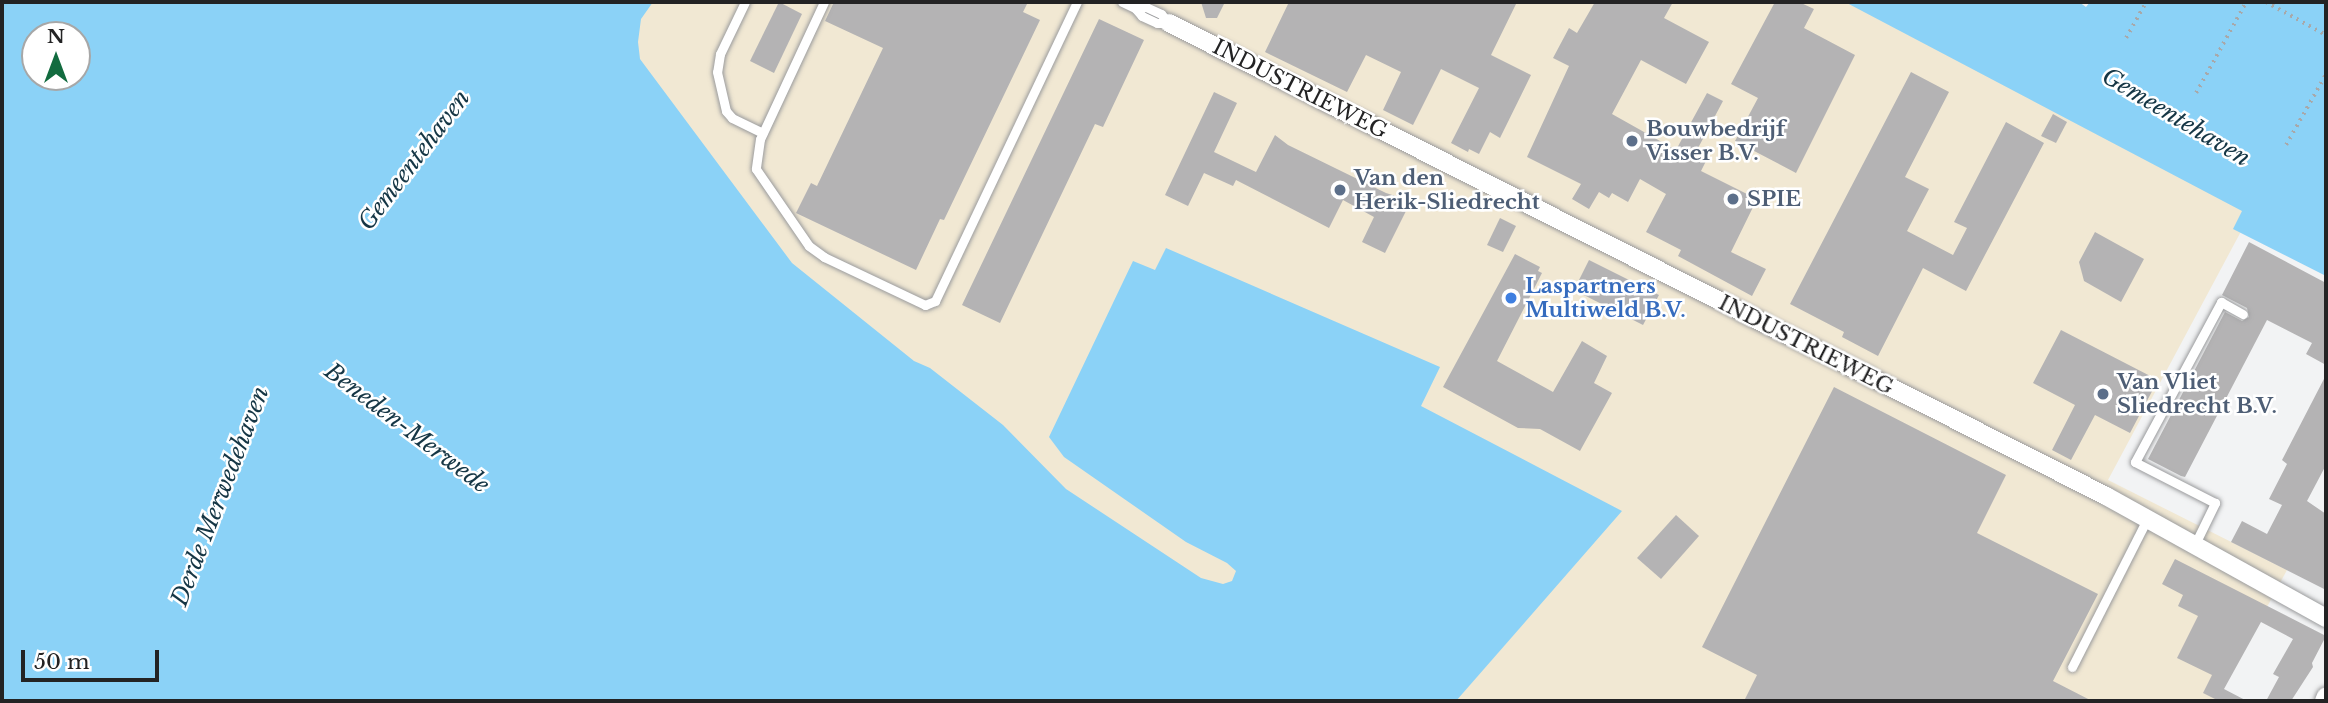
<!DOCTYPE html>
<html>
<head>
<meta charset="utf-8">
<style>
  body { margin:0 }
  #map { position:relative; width:2328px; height:703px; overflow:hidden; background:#f2f3f4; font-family:"Libre Baskerville",serif }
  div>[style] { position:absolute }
  .industrial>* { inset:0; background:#f1e8d3 }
  .water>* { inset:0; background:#8bd2f7 }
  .building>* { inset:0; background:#b4b3b4 }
  .path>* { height:3.5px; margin-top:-1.75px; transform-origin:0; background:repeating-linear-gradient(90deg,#a8a8a9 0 2px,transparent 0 7px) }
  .roads { filter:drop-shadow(0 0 2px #9a9b9d) drop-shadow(0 0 2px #9a9b9d) }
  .lane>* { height:9px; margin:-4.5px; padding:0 4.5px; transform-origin:4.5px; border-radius:4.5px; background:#fff }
  .street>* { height:18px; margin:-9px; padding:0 9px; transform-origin:9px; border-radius:9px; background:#fff }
  .dots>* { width:19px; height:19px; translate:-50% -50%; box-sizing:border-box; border:4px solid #fff; border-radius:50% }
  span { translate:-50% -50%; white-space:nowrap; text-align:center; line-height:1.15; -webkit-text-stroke:5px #fff; paint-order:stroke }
  .street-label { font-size:21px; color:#232324 }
  .service-label { font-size:21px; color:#4e5e75; font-weight:700 }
  .left { translate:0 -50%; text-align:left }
  .shop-label { font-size:21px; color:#366cbe; font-weight:700 }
  .water-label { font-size:23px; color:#153645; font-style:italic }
  .frame { position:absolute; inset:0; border:4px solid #232324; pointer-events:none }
  .north { position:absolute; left:21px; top:21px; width:70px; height:70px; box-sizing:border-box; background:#fff; border:2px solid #a7a7a7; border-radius:50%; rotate:0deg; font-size:19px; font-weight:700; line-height:28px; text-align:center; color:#232324 }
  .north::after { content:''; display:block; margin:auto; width:24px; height:32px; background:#126b3f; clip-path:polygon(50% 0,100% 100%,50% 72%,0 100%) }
  .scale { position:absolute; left:21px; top:650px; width:138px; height:32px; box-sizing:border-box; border:4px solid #232324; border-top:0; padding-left:9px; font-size:21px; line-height:24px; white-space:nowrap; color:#232324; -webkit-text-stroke:5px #fff; paint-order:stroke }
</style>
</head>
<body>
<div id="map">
  <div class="industrial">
    <div style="clip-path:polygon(624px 2px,1873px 2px,2253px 209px,2108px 480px,2287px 570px,2216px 701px,1324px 701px,725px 261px,626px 102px)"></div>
  </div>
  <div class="water">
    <div style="clip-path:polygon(evenodd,2px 2px,653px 2px,641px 19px,638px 42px,640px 59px,792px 263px,914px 361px,930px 368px,1003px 425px,1066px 489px,1201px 578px,1223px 584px,1232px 581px,1236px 571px,1227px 563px,1186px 542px,1064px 457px,1049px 437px,1133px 261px,1155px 270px,1166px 248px,1440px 367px,1421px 406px,1622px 511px,1456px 701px,2px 701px,2px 2px,35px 35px,77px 35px,77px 77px,35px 77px,35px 35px)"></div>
    <div style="clip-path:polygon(1845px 2px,2079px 2px,2086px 7px,2090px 2px,2326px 2px,2326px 276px,2233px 229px,2242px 211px)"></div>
  </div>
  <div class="building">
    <div style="clip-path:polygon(779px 2px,802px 14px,774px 73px,750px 61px)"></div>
    <div style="clip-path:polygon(834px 2px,1028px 2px,1023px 12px,1040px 20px,944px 220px,940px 219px,916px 270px,796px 213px,811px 183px,817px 186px,883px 48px,825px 21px)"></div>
    <div style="clip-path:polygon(1201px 2px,1225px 2px,1217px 18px,1206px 18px)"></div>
    <div style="clip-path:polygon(1289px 2px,1517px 2px,1491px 55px,1531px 75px,1500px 138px,1490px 132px,1479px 154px,1469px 149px,1468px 152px,1451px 143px,1479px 88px,1441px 69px,1413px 125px,1383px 110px,1401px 72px,1366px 55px,1347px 92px,1265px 52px)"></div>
    <div style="clip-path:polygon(1595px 2px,1673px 2px,1664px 18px,1709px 42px,1686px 84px,1641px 60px,1612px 114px,1676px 150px,1707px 93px,1723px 101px,1697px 150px,1708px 157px,1701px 171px,1757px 199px,1731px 252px,1766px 269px,1752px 296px,1678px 256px,1681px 250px,1646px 232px,1666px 194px,1640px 179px,1628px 202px,1612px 193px,1609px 198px,1599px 192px,1589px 209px,1572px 199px,1581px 184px,1527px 157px,1569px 66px,1553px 58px,1569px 28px,1577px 33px)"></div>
    <div style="clip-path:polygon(1775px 2px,1799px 2px,1814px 9px,1804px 28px,1855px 55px,1796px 173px,1735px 141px,1758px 98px,1731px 84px)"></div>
    <div style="clip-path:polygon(1099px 19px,1144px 40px,1103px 127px,1095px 124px,1000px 323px,962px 305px)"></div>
    <div style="clip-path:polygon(1911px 72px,1949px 92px,1905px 177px,1929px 189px,1907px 231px,1953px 255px,1967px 228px,1954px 222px,2006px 122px,2044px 143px,1966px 291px,1923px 268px,1878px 356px,1842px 337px,1844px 332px,1790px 304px)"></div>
    <div style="clip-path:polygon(1214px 92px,1237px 103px,1214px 152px,1256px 172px,1275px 135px,1288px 145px,1386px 193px,1411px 201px,1385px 253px,1362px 242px,1374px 217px,1343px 200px,1329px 228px,1236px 180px,1233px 186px,1204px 173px,1188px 206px,1165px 195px)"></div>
    <div style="clip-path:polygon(2053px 114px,2067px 122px,2056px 143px,2041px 136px)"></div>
    <div style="clip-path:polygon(1500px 218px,1516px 226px,1503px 252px,1487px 245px)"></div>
    <div style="clip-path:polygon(2095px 232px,2144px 259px,2121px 302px,2084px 281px,2079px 262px)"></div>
    <div style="clip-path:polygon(2249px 242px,2326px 283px,2326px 365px,2306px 354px,2312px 343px,2267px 320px,2185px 477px,2181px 476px,2148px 459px,2225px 312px,2242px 321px,2249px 317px,2247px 308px,2222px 295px)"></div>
    <div style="clip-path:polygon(1515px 254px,1540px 267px,1538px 271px,1542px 273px,1497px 361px,1553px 392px,1582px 341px,1607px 356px,1594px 383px,1612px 393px,1580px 451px,1540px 429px,1518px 428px,1443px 387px)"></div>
    <div style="clip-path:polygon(1589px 260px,1659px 295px,1643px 325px,1574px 290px)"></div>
    <div style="clip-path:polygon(2061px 330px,2158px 380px,2130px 433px,2095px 415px,2071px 460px,2052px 450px,2075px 405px,2033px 383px)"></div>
    <div style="clip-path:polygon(2326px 375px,2326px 465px,2307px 501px,2326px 514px,2326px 590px,2231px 542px,2242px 521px,2267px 534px,2282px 505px,2269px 499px,2287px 464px,2282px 460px)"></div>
    <div style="clip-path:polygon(1834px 387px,2006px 475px,1977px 533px,2098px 594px,2053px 681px,2092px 701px,1744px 701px,1757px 675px,1702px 647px)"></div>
    <div style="clip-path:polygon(1676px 515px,1699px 536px,1661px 579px,1637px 558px)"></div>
    <div style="clip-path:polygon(2175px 559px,2326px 636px,2312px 663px,2313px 667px,2291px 701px,2266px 701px,2279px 677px,2273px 674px,2293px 639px,2261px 622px,2224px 689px,2247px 701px,2219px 701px,2203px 693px,2212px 675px,2177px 658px,2198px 616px,2178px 606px,2183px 595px,2162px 584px)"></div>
  </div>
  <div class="path">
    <div style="left:2266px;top:2px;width:68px;rotate:28.8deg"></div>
    <div style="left:2126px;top:38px;width:41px;rotate:-60.9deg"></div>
    <div style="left:2196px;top:93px;width:104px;rotate:-61.2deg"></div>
    <div style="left:2286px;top:145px;width:81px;rotate:-60.6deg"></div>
  </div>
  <div class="roads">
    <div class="lane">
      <div style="left:745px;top:2px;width:58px;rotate:115.7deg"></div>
      <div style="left:720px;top:54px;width:18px;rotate:99deg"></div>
      <div style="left:717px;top:72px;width:40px;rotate:77deg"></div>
      <div style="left:726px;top:111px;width:9px;rotate:49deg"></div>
      <div style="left:732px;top:118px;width:34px;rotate:26deg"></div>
      <div style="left:824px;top:2px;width:151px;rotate:115deg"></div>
      <div style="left:760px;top:139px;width:30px;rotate:98deg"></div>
      <div style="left:756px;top:169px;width:93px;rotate:55.5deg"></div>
      <div style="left:809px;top:246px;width:19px;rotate:36deg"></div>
      <div style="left:824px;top:257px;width:112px;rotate:25.4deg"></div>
      <div style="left:925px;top:305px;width:11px;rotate:-22deg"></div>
      <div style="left:935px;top:301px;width:331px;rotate:-64.6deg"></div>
      <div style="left:1122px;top:2px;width:14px;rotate:25deg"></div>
      <div style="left:1146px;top:7px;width:17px;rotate:25deg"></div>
      <div style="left:1161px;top:14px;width:12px;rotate:48deg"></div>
      <div style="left:1169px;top:23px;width:12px;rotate:180deg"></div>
      <div style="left:1157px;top:23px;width:17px;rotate:-155deg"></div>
      <div style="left:1142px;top:16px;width:11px;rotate:-131deg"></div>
      <div style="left:1135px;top:8px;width:11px;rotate:-5deg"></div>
      <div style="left:2195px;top:544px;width:46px;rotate:-64deg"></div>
      <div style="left:2215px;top:503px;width:90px;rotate:-152.9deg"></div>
      <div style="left:2135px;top:462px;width:182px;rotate:-61.7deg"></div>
      <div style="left:2221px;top:302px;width:25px;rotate:29deg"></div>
      <div style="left:2072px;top:667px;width:166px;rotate:-63.1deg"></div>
    </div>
    <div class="street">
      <div style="left:1169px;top:23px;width:1050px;rotate:26.78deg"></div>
      <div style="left:2106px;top:496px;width:252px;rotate:29deg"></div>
      <div style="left:2324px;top:701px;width:5px;rotate:-68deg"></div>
    </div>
  </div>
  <div class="dots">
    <div style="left:1632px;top:141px;background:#5c6f8a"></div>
    <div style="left:1340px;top:190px;background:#5c6f8a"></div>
    <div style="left:1733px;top:199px;background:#5c6f8a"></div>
    <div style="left:1511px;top:298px;background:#3f7fe0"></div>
    <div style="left:2103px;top:394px;background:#5c6f8a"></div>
  </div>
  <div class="street-label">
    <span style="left:1300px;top:89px;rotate:27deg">INDUSTRIEWEG</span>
    <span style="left:1806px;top:345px;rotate:27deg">INDUSTRIEWEG</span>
  </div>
  <div class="service-label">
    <span class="left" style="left:1646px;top:141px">Bouwbedrijf<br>Visser B.V.</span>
    <span class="left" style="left:1354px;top:190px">Van den<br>Herik-Sliedrecht</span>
    <span class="left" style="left:1747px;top:199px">SPIE</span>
    <span class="left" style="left:2117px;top:394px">Van Vliet<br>Sliedrecht B.V.</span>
  </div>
  <div class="shop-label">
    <span class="left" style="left:1525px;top:298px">Laspartners<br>Multiweld B.V.</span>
  </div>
  <div class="water-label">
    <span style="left:2176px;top:117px;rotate:31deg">Gemeentehaven</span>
    <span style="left:414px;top:160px;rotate:-53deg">Gemeentehaven</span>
    <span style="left:407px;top:428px;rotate:37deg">Beneden-Merwede</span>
    <span style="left:220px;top:496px;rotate:-69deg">Derde Merwedehaven</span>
  </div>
  <div class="frame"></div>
  <div class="north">N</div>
  <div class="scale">50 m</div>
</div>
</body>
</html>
